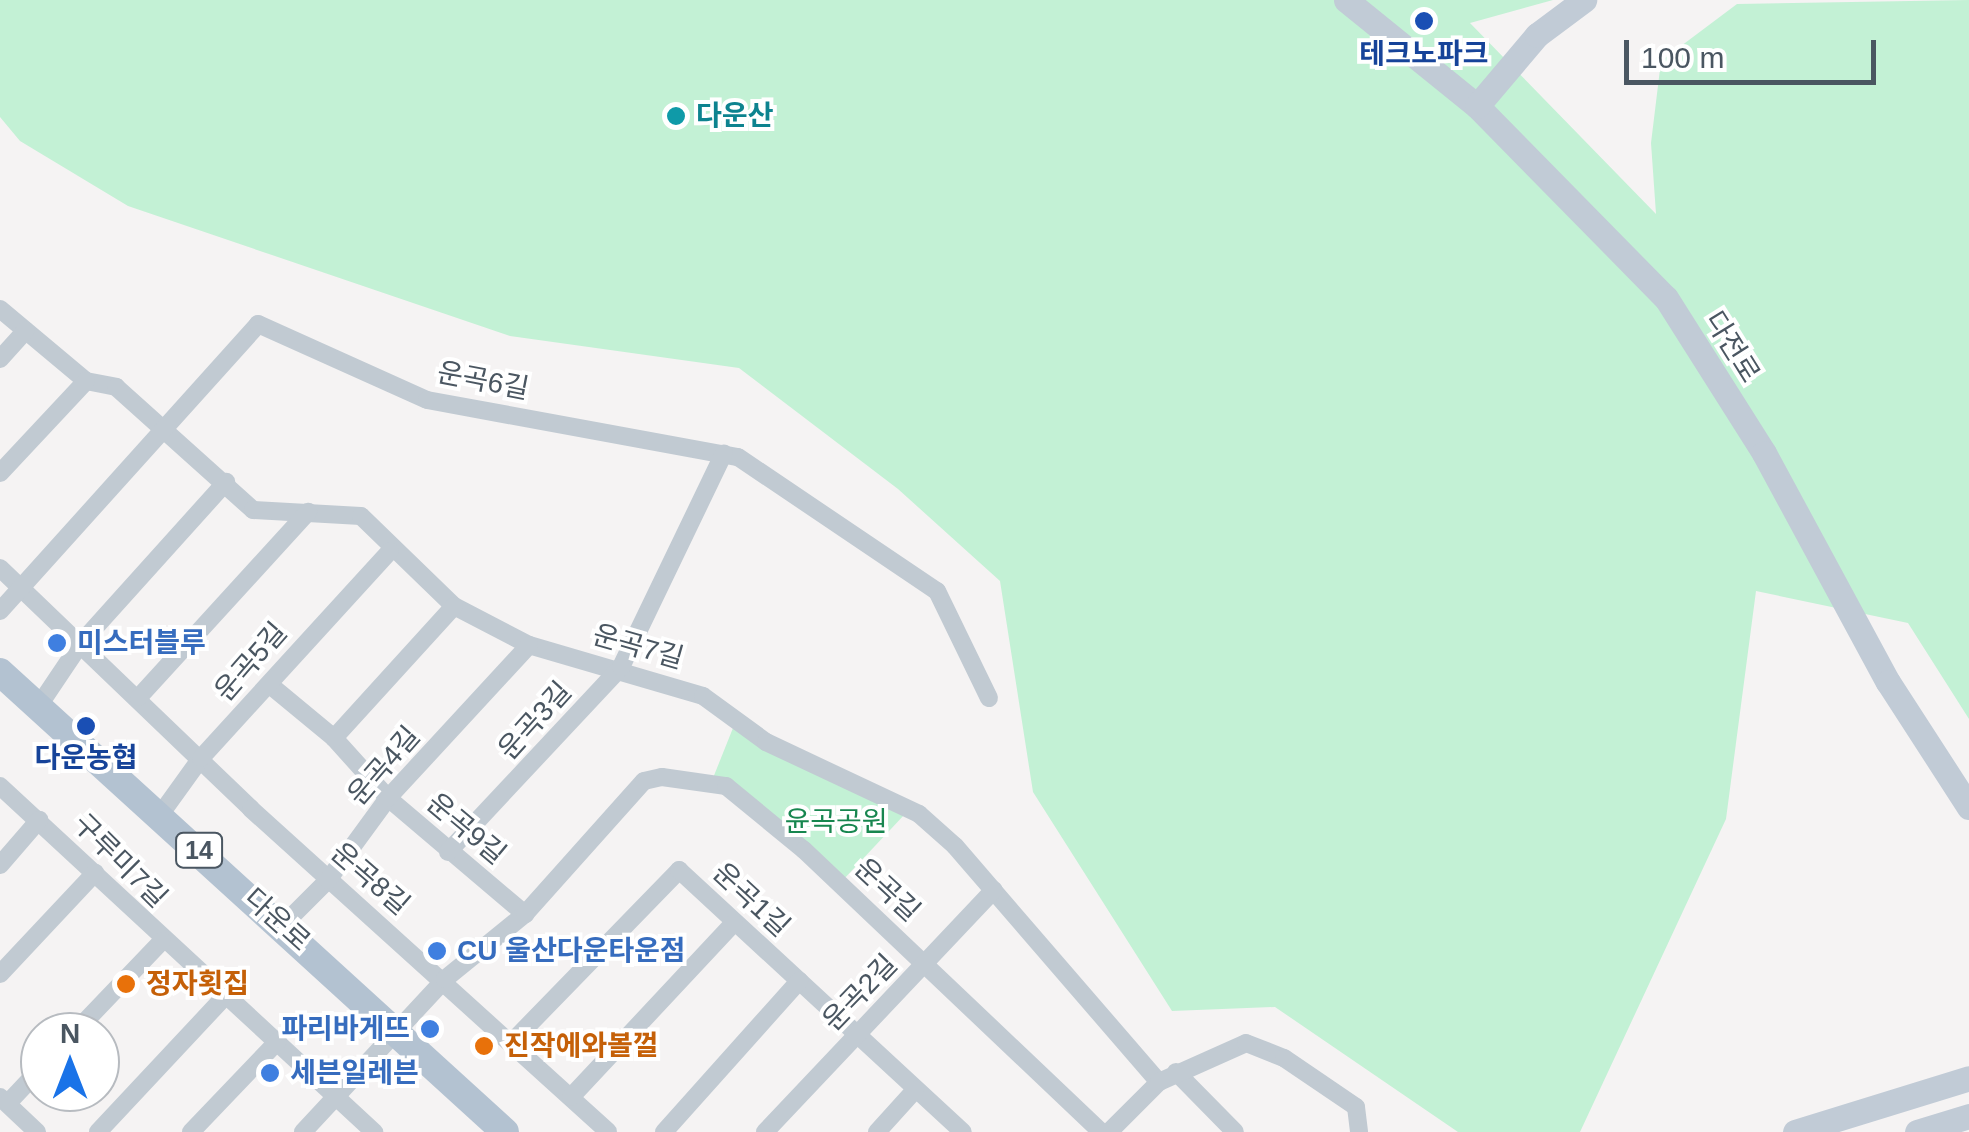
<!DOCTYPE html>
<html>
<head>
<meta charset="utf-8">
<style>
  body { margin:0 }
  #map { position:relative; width:1969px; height:1132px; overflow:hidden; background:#f5f3f3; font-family:Arial,"Noto Sans KR",sans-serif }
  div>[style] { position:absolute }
  .green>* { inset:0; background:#c3f1d5 }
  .minor>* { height:18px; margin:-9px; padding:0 9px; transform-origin:9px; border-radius:9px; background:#c1cad2 }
  .secondary>* { height:25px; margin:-12.5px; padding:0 12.5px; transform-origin:12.5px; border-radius:12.5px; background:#c1cbd6 }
  .primary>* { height:28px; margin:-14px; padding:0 14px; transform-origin:14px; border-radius:14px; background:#b3c2d1 }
  .dots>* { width:28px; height:28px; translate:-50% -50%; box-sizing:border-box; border:5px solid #fff; border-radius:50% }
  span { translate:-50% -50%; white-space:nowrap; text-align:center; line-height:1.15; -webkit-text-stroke:8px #fff; paint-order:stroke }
  .shield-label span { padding:2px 8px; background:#fff; border:2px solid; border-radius:8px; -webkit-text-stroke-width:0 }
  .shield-label { font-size:25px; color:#4a5661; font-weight:700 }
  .transit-label { font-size:28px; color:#164399; font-weight:700 }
  .culture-label { font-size:28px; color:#0d838f; font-weight:700 }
  .left { translate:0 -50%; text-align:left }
  .street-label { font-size:28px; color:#4a5661 }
  .shop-label { font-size:28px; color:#366cbe; font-weight:700 }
  .right { translate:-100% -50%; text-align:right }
  .park-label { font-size:28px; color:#17864f }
  .food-label { font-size:28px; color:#c56008; font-weight:700 }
  .north { position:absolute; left:20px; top:1012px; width:100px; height:100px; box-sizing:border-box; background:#fff; border:2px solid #b7bbc0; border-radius:50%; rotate:0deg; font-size:28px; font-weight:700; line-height:40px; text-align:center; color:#4a5661 }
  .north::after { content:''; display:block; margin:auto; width:35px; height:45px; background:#1a73e8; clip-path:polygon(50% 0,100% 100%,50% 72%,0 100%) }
  .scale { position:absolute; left:1624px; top:40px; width:252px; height:45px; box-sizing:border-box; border:5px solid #4a5661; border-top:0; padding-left:12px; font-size:30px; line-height:35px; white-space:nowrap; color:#4a5661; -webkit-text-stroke:8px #fff; paint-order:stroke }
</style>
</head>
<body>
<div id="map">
  <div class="green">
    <div style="clip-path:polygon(0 0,1553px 0,1470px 23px,1656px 214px,1651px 143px,1661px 61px,1737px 4px,1969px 0,1969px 719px,1908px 623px,1756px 591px,1726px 819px,1580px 1132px,1458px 1132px,1275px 1007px,1172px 1011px,1033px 792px,1000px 581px,898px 489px,739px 368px,510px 336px,128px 206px,20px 141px,0 117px)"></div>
    <div style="clip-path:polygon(735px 723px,905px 814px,843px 880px,713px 778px)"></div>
  </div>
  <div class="minor">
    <div style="left:0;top:309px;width:112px;rotate:39.9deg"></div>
    <div style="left:86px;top:381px;width:31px;rotate:11deg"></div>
    <div style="left:116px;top:387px;width:184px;rotate:41.9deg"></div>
    <div style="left:253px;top:510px;width:108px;rotate:3.2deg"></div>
    <div style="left:361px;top:516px;width:129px;rotate:44.1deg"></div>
    <div style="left:454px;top:606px;width:85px;rotate:27.5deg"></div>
    <div style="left:529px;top:645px;width:181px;rotate:16.3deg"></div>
    <div style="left:703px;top:696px;width:78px;rotate:36.1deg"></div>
    <div style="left:766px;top:742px;width:169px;rotate:25.2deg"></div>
    <div style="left:919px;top:814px;width:48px;rotate:41.6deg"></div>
    <div style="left:955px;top:846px;width:312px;rotate:49.2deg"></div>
    <div style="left:1159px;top:1082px;width:71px;rotate:135deg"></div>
    <div style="left:0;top:359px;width:38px;rotate:-48deg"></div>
    <div style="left:0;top:473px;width:126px;rotate:-46.9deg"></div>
    <div style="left:0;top:568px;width:348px;rotate:43.8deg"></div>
    <div style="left:251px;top:809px;width:481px;rotate:42.1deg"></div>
    <div style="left:0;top:611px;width:386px;rotate:-48deg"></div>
    <div style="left:258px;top:324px;width:185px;rotate:24.2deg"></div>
    <div style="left:427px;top:400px;width:316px;rotate:10.4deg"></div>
    <div style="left:738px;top:457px;width:240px;rotate:34deg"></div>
    <div style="left:937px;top:591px;width:119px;rotate:64.1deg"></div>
    <div style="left:270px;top:685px;width:83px;rotate:39.6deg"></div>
    <div style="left:334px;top:738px;width:81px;rotate:48deg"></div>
    <div style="left:388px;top:798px;width:180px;rotate:40.3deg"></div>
    <div style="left:139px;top:697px;width:251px;rotate:-47.6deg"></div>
    <div style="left:38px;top:707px;width:77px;rotate:-56.1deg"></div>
    <div style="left:81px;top:643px;width:217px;rotate:-48deg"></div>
    <div style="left:334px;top:738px;width:178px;rotate:-47.7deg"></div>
    <div style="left:0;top:786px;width:510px;rotate:42.77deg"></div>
    <div style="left:160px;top:815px;width:70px;rotate:-54.3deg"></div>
    <div style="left:201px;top:758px;width:280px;rotate:-47.6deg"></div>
    <div style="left:448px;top:852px;width:253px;rotate:-46.9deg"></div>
    <div style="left:621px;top:667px;width:237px;rotate:-64.3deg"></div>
    <div style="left:0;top:865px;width:60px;rotate:-49.1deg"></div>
    <div style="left:283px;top:925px;width:64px;rotate:-45deg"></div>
    <div style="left:328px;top:880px;width:102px;rotate:-53.8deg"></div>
    <div style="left:388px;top:798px;width:208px;rotate:-47.3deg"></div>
    <div style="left:0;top:974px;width:139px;rotate:-46.8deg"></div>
    <div style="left:75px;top:1032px;width:126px;rotate:-46.3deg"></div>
    <div style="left:512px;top:1042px;width:240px;rotate:-45.8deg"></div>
    <div style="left:679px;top:870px;width:386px;rotate:42.7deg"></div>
    <div style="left:1176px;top:1072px;width:84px;rotate:45.5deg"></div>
    <div style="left:1159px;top:1082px;width:95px;rotate:-24.1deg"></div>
    <div style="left:1246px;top:1043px;width:41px;rotate:21.5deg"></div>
    <div style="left:1284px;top:1058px;width:87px;rotate:34.2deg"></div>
    <div style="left:1356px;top:1107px;width:25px;rotate:83deg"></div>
    <div style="left:0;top:1097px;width:51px;rotate:43.4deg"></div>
    <div style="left:571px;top:1097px;width:238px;rotate:-46.9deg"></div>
    <div style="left:8px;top:1103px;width:47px;rotate:-46.7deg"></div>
    <div style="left:98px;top:1132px;width:190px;rotate:-46.9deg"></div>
    <div style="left:191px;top:1132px;width:126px;rotate:-46.3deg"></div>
    <div style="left:303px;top:1132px;width:209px;rotate:-47.1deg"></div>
    <div style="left:445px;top:979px;width:103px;rotate:-39.1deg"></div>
    <div style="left:525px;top:914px;width:178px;rotate:-48.2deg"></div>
    <div style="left:644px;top:781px;width:18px;rotate:-13deg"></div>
    <div style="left:662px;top:777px;width:65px;rotate:8deg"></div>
    <div style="left:726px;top:786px;width:101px;rotate:39.4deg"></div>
    <div style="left:804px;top:850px;width:410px;rotate:43.5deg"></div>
    <div style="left:664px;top:1132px;width:203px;rotate:-48.2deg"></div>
    <div style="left:765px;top:1132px;width:333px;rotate:-46.6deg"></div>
    <div style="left:877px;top:1132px;width:57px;rotate:-47.9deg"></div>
  </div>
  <div class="secondary">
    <div style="left:1346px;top:0;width:169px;rotate:39deg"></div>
    <div style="left:1477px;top:106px;width:269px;rotate:45.5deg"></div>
    <div style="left:1666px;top:298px;width:183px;rotate:57.7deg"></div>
    <div style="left:1764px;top:453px;width:260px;rotate:61.6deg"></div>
    <div style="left:1888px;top:682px;width:149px;rotate:57.1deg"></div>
    <div style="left:1477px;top:106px;width:93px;rotate:-49.8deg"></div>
    <div style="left:1537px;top:35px;width:59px;rotate:-36.7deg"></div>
    <div style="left:1795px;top:1132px;width:182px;rotate:-17.2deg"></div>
    <div style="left:1917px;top:1132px;width:54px;rotate:-17.1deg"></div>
  </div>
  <div class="primary">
    <div style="left:0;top:672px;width:683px;rotate:42.33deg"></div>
  </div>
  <div class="dots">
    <div style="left:1424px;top:21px;background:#1a4fb4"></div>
    <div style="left:676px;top:116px;background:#0f9aa8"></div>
    <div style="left:57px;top:643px;background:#3f7fe0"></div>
    <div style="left:86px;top:726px;background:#1a4fb4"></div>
    <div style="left:437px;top:951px;background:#3f7fe0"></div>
    <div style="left:126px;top:984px;background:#e8710a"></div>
    <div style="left:430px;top:1029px;background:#3f7fe0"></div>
    <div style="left:484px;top:1046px;background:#e8710a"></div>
    <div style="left:270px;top:1073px;background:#3f7fe0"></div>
  </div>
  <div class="shield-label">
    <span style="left:199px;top:850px">14</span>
  </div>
  <div class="transit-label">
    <span style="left:1424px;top:54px">테크노파크</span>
    <span style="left:86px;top:758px">다운농협</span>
  </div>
  <div class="culture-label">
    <span class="left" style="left:696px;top:116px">다운산</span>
  </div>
  <div class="street-label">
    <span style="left:1732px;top:347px;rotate:58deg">다전로</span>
    <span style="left:483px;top:381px;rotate:11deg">운곡6길</span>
    <span style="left:638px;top:647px;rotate:16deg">운곡7길</span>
    <span style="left:251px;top:662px;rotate:-49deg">운곡5길</span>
    <span style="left:535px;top:721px;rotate:-48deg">운곡3길</span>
    <span style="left:384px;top:766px;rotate:-49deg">운곡4길</span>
    <span style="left:466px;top:829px;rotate:40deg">운곡9길</span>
    <span style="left:120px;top:861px;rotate:45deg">구루미7길</span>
    <span style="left:370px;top:879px;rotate:41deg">운곡8길</span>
    <span style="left:887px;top:890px;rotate:43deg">운곡길</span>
    <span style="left:751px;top:900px;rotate:43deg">운곡1길</span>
    <span style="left:277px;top:920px;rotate:42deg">다운로</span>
    <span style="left:860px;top:993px;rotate:-46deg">운곡2길</span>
  </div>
  <div class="shop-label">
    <span class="left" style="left:77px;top:643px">미스터블루</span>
    <span class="left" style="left:457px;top:951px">CU 울산다운타운점</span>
    <span class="right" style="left:410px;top:1029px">파리바게뜨</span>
    <span class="left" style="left:290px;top:1073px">세븐일레븐</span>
  </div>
  <div class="park-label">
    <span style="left:836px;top:822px">윤곡공원</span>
  </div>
  <div class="food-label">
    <span class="left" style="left:146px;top:984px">정자횟집</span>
    <span class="left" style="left:504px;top:1046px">진작에와볼껄</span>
  </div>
  <div class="north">N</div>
  <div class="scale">100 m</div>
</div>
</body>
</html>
